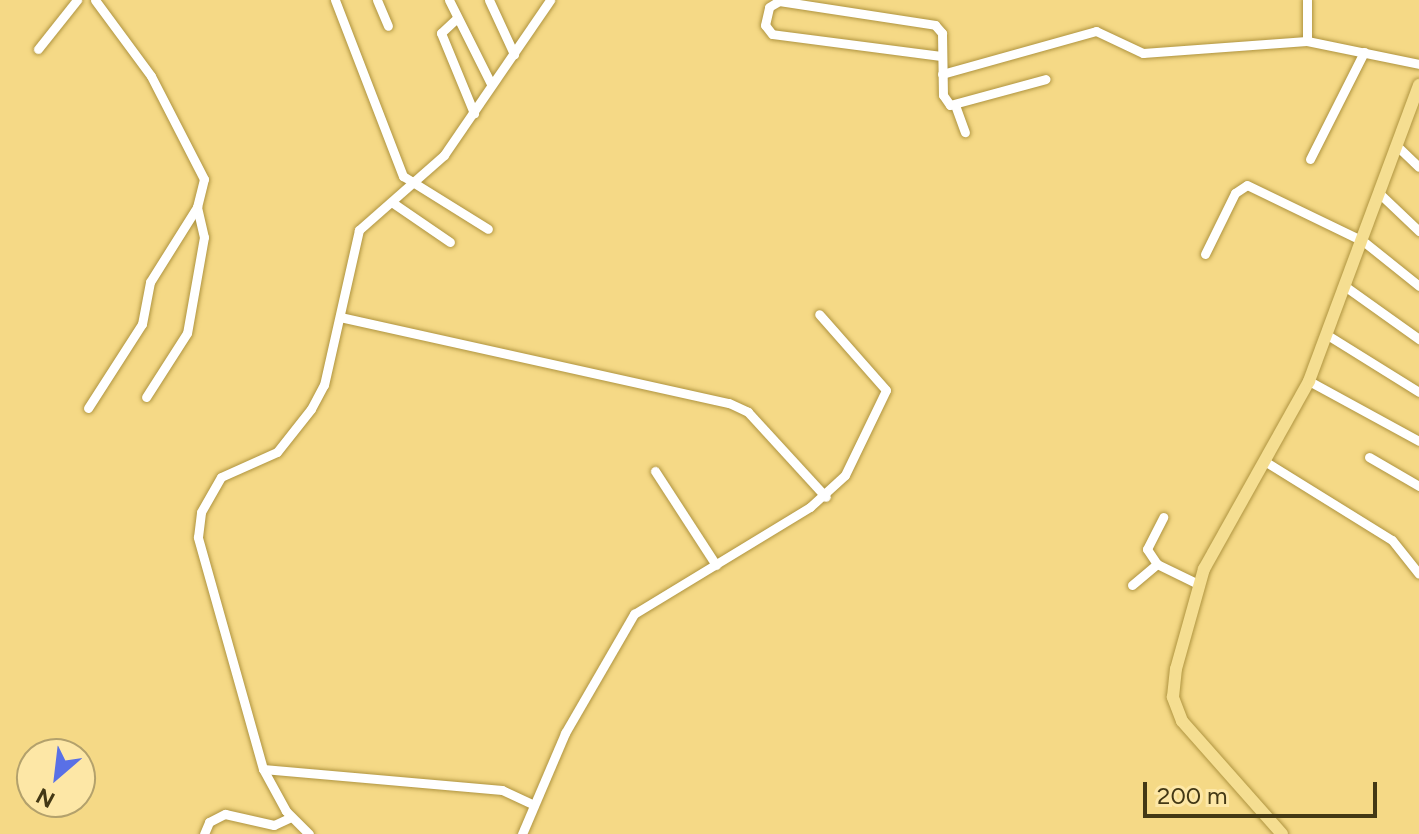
<!DOCTYPE html>
<html>
<head>
<meta charset="utf-8">
<style>
  body { margin:0 }
  #map { position:relative; width:1419px; height:834px; overflow:hidden; background:#f5d986; font-family:Figtree,sans-serif }
  div>[style] { position:absolute }
  .roads { filter:drop-shadow(0 0 2px #af9440) drop-shadow(0 0 2px #af9440) }
  .minor>* { height:9px; margin:-4.5px; padding:0 4.5px; transform-origin:4.5px; border-radius:4.5px; background:#fff }
  .major>* { height:12px; margin:-6px; padding:0 6px; transform-origin:6px; border-radius:6px; background:#f5de91 }
  span { translate:-50% -50%; white-space:nowrap; text-align:center; line-height:1.15; -webkit-text-stroke:6px #fde7a6; paint-order:stroke }
  .north { position:absolute; left:16px; top:738px; width:80px; height:80px; box-sizing:border-box; background:#fde7a6; border:2px solid #b3a16c; border-radius:50%; rotate:208deg; font-size:22px; font-weight:700; line-height:32px; text-align:center; color:#433815 }
  .north::after { content:''; display:block; margin:auto; width:28px; height:36px; background:#5970e6; clip-path:polygon(50% 0,100% 100%,50% 72%,0 100%) }
  .scale { position:absolute; left:1143px; top:782px; width:234px; height:36px; box-sizing:border-box; border:4px solid #433815; border-top:0; padding-left:10px; font-size:24px; line-height:28px; white-space:nowrap; color:#433815; -webkit-text-stroke:6px #fde7a6; paint-order:stroke }
</style>
</head>
<body>
<div id="map">
  <div class="roads">
    <div class="minor">
      <div style="left:95px;top:0;width:94px;rotate:53.6deg"></div>
      <div style="left:151px;top:76px;width:116px;rotate:62.8deg"></div>
      <div style="left:204px;top:179px;width:29px;rotate:104deg"></div>
      <div style="left:197px;top:207px;width:31px;rotate:77deg"></div>
      <div style="left:204px;top:237px;width:97px;rotate:100deg"></div>
      <div style="left:187px;top:333px;width:76px;rotate:122.6deg"></div>
      <div style="left:335px;top:0;width:189px;rotate:68.9deg"></div>
      <div style="left:403px;top:176px;width:100px;rotate:31.9deg"></div>
      <div style="left:377px;top:0;width:28px;rotate:67deg"></div>
      <div style="left:449px;top:0;width:94px;rotate:63.4deg"></div>
      <div style="left:489px;top:0;width:60px;rotate:65.2deg"></div>
      <div style="left:457px;top:18px;width:22px;rotate:137deg"></div>
      <div style="left:441px;top:33px;width:87px;rotate:67.6deg"></div>
      <div style="left:1307px;top:41px;width:41px;rotate:-90deg"></div>
      <div style="left:38px;top:49px;width:63px;rotate:-51.5deg"></div>
      <div style="left:941px;top:56px;width:170px;rotate:-172.6deg"></div>
      <div style="left:772px;top:34px;width:11px;rotate:-128deg"></div>
      <div style="left:765px;top:25px;width:18px;rotate:-77deg"></div>
      <div style="left:769px;top:7px;width:12px;rotate:-31deg"></div>
      <div style="left:779px;top:1px;width:158px;rotate:8.7deg"></div>
      <div style="left:935px;top:25px;width:11px;rotate:49deg"></div>
      <div style="left:942px;top:33px;width:62px;rotate:89.1deg"></div>
      <div style="left:943px;top:95px;width:12px;rotate:55deg"></div>
      <div style="left:950px;top:105px;width:99px;rotate:-15.2deg"></div>
      <div style="left:942px;top:74px;width:160px;rotate:-15.6deg"></div>
      <div style="left:1096px;top:31px;width:52px;rotate:25.1deg"></div>
      <div style="left:1143px;top:53px;width:164px;rotate:-4.2deg"></div>
      <div style="left:1307px;top:41px;width:114px;rotate:11.6deg"></div>
      <div style="left:955px;top:105px;width:29px;rotate:70deg"></div>
      <div style="left:1397px;top:146px;width:30px;rotate:44deg"></div>
      <div style="left:1310px;top:159px;width:120px;rotate:-63.2deg"></div>
      <div style="left:1380px;top:194px;width:54px;rotate:43.5deg"></div>
      <div style="left:393px;top:203px;width:69px;rotate:34.4deg"></div>
      <div style="left:1205px;top:254px;width:68px;rotate:-63.8deg"></div>
      <div style="left:1235px;top:193px;width:14px;rotate:-34deg"></div>
      <div style="left:1247px;top:185px;width:129px;rotate:25.8deg"></div>
      <div style="left:1363px;top:241px;width:72px;rotate:38.8deg"></div>
      <div style="left:1346px;top:287px;width:90px;rotate:35.5deg"></div>
      <div style="left:340px;top:317px;width:398px;rotate:12.5deg"></div>
      <div style="left:729px;top:403px;width:21px;rotate:25deg"></div>
      <div style="left:748px;top:412px;width:115px;rotate:47.5deg"></div>
      <div style="left:1329px;top:336px;width:106px;rotate:31.9deg"></div>
      <div style="left:1309px;top:381px;width:125px;rotate:28.6deg"></div>
      <div style="left:88px;top:408px;width:100px;rotate:-57.3deg"></div>
      <div style="left:142px;top:324px;width:43px;rotate:-79.2deg"></div>
      <div style="left:150px;top:282px;width:89px;rotate:-57.9deg"></div>
      <div style="left:1369px;top:457px;width:58px;rotate:30.1deg"></div>
      <div style="left:1266px;top:462px;width:148px;rotate:31.8deg"></div>
      <div style="left:1392px;top:540px;width:43px;rotate:51.5deg"></div>
      <div style="left:655px;top:471px;width:112px;rotate:57deg"></div>
      <div style="left:1157px;top:564px;width:18px;rotate:-124deg"></div>
      <div style="left:1147px;top:549px;width:36px;rotate:-63deg"></div>
      <div style="left:1132px;top:585px;width:33px;rotate:-40deg"></div>
      <div style="left:1157px;top:564px;width:46px;rotate:26deg"></div>
      <div style="left:263px;top:769px;width:240px;rotate:5deg"></div>
      <div style="left:502px;top:790px;width:35px;rotate:25deg"></div>
      <div style="left:204px;top:834px;width:13px;rotate:-67deg"></div>
      <div style="left:209px;top:822px;width:18px;rotate:-27deg"></div>
      <div style="left:225px;top:814px;width:50px;rotate:12.7deg"></div>
      <div style="left:274px;top:825px;width:19px;rotate:-25deg"></div>
      <div style="left:309px;top:834px;width:33px;rotate:-135deg"></div>
      <div style="left:286px;top:811px;width:48px;rotate:-118.7deg"></div>
      <div style="left:263px;top:769px;width:241px;rotate:-105.7deg"></div>
      <div style="left:198px;top:537px;width:25px;rotate:-83deg"></div>
      <div style="left:201px;top:512px;width:40px;rotate:-60.3deg"></div>
      <div style="left:221px;top:477px;width:61px;rotate:-24.1deg"></div>
      <div style="left:277px;top:452px;width:55px;rotate:-51.7deg"></div>
      <div style="left:311px;top:409px;width:27px;rotate:-62deg"></div>
      <div style="left:324px;top:385px;width:159px;rotate:-77.3deg"></div>
      <div style="left:359px;top:230px;width:113px;rotate:-41.4deg"></div>
      <div style="left:444px;top:155px;width:188px;rotate:-55.6deg"></div>
      <div style="left:522px;top:834px;width:110px;rotate:-66.9deg"></div>
      <div style="left:565px;top:733px;width:138px;rotate:-59.9deg"></div>
      <div style="left:634px;top:614px;width:206px;rotate:-31.3deg"></div>
      <div style="left:810px;top:507px;width:47px;rotate:-42.4deg"></div>
      <div style="left:845px;top:475px;width:94px;rotate:-64.2deg"></div>
      <div style="left:886px;top:390px;width:101px;rotate:-131.4deg"></div>
    </div>
    <div class="major">
      <div style="left:1282px;top:834px;width:151px;rotate:-131.5deg"></div>
      <div style="left:1182px;top:721px;width:26px;rotate:-111deg"></div>
      <div style="left:1173px;top:697px;width:28px;rotate:-84deg"></div>
      <div style="left:1176px;top:669px;width:104px;rotate:-74.4deg"></div>
      <div style="left:1204px;top:569px;width:215px;rotate:-60.8deg"></div>
      <div style="left:1309px;top:381px;width:316px;rotate:-69.6deg"></div>
    </div>
  </div>
  <div class="north">N</div>
  <div class="scale">200 m</div>
</div>
</body>
</html>
